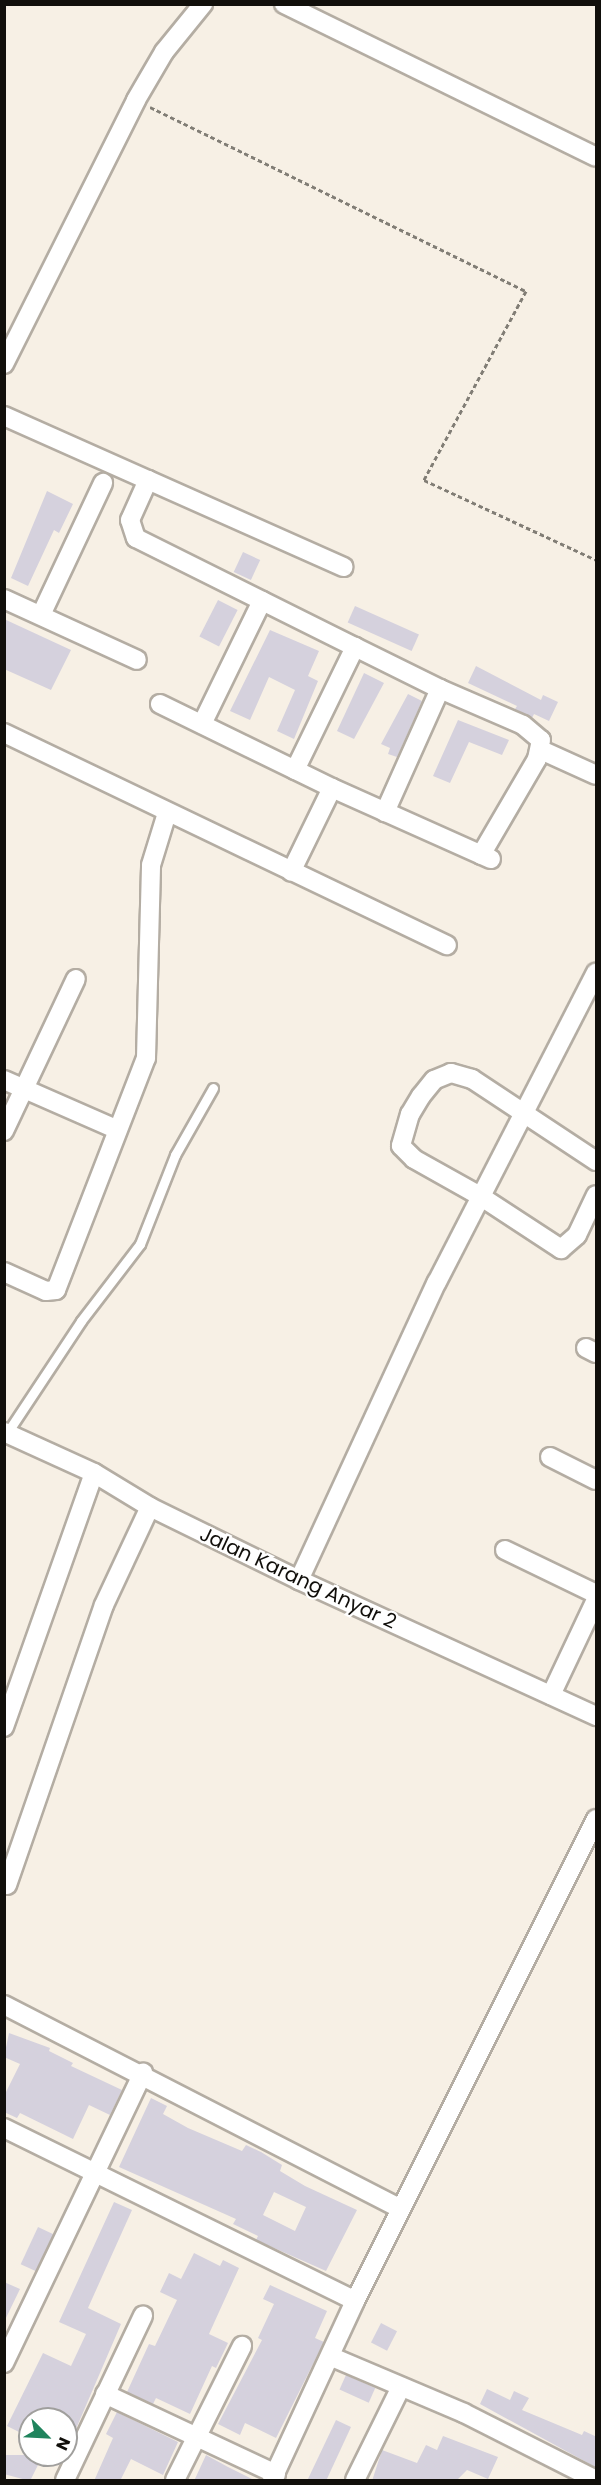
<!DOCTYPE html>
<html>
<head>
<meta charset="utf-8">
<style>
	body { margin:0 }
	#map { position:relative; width:601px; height:2485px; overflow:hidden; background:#f7f0e5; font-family:Poppins,sans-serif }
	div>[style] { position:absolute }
	.building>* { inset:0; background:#d5d1dd; transform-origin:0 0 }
	.path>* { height:3px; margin-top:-1.5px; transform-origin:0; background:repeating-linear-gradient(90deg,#817d75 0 4.5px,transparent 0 7.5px) }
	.roads { filter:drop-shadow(2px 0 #b4ada3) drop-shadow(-2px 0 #b4ada3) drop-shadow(0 2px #b4ada3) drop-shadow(0 -2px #b4ada3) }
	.service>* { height:9px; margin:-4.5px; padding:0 4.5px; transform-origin:4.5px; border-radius:4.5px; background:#fff }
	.minor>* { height:18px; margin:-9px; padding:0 9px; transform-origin:9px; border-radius:9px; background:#fff }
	span { translate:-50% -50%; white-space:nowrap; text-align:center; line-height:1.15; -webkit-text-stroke:4.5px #fff; paint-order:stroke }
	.street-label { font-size:20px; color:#110f0b }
	.frame { position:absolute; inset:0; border:6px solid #110f0b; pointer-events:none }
	.north { position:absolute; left:18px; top:2407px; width:60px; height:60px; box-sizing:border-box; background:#fff; border:2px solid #a09f9d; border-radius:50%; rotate:114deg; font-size:16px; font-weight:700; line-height:24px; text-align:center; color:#110f0b }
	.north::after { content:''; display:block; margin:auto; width:21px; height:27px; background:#20845d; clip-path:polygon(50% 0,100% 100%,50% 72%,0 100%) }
</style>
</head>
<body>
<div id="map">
	<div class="building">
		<i style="clip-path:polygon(47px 491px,73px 504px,59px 533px,54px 530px,28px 586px,11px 578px)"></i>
		<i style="left:243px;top:552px;width:19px;height:22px;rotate:25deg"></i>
		<i style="left:218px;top:600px;width:22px;height:41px;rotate:27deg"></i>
		<i style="left:355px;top:606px;width:70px;height:18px;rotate:24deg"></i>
		<i style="clip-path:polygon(4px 619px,71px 650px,51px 690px,4px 669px)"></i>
		<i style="clip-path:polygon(270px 630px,319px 651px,308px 676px,318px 681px,294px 739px,277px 731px,295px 690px,269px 677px,250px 720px,230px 711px)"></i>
		<i style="clip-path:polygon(476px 666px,541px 700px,543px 695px,558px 702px,549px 721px,534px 714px,532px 718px,515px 709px,517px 706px,468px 683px)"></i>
		<i style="clip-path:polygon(364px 673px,384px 683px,354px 739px,337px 731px)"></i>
		<i style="clip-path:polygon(408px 694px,422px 701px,397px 757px,388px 754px,390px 748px,381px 744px)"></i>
		<i style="clip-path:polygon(458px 720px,509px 740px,502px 755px,469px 742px,450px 783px,433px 776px)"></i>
		<i style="clip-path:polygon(9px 2033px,50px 2048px,49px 2051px,73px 2063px,71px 2066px,122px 2090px,110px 2115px,89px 2105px,73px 2139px,20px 2113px,17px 2118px,4px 2112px,4px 2096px,20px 2064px,4px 2057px)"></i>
		<i style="clip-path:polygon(evenodd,151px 2098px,167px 2106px,163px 2114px,188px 2128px,242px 2151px,246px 2145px,261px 2152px,282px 2165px,280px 2171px,305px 2186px,357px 2210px,326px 2271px,256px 2240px,258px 2236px,233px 2224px,236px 2219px,119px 2167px,151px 2098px,274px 2192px,306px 2207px,295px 2231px,263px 2215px,274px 2192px)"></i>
		<i style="clip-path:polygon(114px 2202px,132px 2210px,88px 2308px,121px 2324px,66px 2452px,66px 2419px,30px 2419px,27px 2436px,7px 2426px,43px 2353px,71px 2366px,86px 2334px,59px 2322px)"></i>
		<i style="left:38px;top:2227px;width:17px;height:41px;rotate:25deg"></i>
		<i style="clip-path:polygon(194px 2253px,220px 2266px,223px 2260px,239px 2268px,209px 2334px,228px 2343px,216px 2368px,212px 2366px,190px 2414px,156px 2398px,153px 2404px,127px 2392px,149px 2344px,155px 2346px,177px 2300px,160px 2292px,169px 2273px,181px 2279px)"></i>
		<i style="clip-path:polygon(4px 2282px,20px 2289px,4px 2322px)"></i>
		<i style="clip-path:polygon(270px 2285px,327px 2311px,315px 2338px,324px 2342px,276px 2438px,245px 2423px,240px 2435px,218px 2424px,262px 2340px,258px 2338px,274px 2304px,263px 2299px)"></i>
		<i style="left:381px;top:2323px;width:18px;height:22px;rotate:27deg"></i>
		<i style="left:346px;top:2375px;width:32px;height:16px;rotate:24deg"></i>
		<i style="clip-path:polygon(487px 2389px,510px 2400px,514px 2391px,529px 2398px,522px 2410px,582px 2435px,584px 2431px,597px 2437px,597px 2468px,480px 2404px)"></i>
		<i style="clip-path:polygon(117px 2412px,178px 2442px,163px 2475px,131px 2459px,120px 2481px,94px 2481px,113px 2438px,106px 2434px)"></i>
		<i style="clip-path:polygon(336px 2420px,351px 2427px,326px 2481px,307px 2481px)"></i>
		<i style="clip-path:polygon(443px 2436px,498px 2457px,488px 2479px,467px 2470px,456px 2481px,372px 2481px,382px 2450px,417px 2463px,426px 2445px,437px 2450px)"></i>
		<i style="clip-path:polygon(4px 2455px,43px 2455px,30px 2481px,4px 2474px)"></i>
		<i style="clip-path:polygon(206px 2455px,228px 2467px,256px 2481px,194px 2481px)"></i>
	</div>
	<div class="path">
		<i style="left:150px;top:107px;width:419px;rotate:26.1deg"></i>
		<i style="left:526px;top:291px;width:215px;rotate:118.4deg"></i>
		<i style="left:424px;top:480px;width:190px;rotate:24.9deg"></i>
	</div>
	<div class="roads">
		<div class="service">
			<i style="left:7px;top:1433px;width:134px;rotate:-56.5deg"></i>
			<i style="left:81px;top:1321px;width:97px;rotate:-52.5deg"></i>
			<i style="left:140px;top:1244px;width:96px;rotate:-68.5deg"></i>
			<i style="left:175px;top:1155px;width:77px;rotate:-60.4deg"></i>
		</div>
		<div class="minor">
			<i style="left:284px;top:4px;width:347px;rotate:26.1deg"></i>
			<i style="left:4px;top:364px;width:295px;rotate:-63.4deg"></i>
			<i style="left:136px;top:100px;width:56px;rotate:-59.7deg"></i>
			<i style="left:164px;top:52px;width:62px;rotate:-50.9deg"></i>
			<i style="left:4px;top:416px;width:158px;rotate:24deg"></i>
			<i style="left:148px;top:480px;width:44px;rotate:114.2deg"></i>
			<i style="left:130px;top:520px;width:19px;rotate:72deg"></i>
			<i style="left:136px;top:538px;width:245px;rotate:26.5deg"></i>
			<i style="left:148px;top:480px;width:214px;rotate:24deg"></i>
			<i style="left:4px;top:599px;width:146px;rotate:24.6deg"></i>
			<i style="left:41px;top:615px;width:146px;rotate:-64.8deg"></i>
			<i style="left:440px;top:689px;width:90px;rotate:23.4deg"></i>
			<i style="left:523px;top:725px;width:23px;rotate:40deg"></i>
			<i style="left:541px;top:740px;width:19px;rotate:102deg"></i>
			<i style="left:537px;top:759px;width:111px;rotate:120.3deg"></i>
			<i style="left:160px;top:704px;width:191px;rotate:26deg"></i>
			<i style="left:332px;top:788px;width:93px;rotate:116deg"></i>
			<i style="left:202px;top:724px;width:137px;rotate:-64deg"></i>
			<i style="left:4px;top:733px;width:491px;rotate:25.6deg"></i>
			<i style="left:541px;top:750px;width:60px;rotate:24.4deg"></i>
			<i style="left:295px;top:770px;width:137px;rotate:-64deg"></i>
			<i style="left:355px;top:647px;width:95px;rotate:26.3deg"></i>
			<i style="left:440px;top:689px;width:135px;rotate:114.1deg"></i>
			<i style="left:332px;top:788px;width:174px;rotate:24.1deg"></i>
			<i style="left:4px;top:1080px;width:124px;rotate:23.7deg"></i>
			<i style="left:4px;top:1131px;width:168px;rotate:-64.7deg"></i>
			<i style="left:596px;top:1161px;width:149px;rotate:-146.5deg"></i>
			<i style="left:472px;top:1079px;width:22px;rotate:-164deg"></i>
			<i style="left:451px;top:1073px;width:18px;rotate:158deg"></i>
			<i style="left:434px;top:1080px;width:21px;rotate:129deg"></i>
			<i style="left:421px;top:1096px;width:21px;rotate:121deg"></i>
			<i style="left:410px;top:1114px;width:33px;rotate:106deg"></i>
			<i style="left:401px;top:1146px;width:18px;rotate:45deg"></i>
			<i style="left:414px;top:1159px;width:76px;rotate:29.3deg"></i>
			<i style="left:480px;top:1196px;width:97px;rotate:33.2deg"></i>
			<i style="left:561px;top:1249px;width:21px;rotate:-41deg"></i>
			<i style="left:577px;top:1235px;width:44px;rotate:-64.6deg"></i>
			<i style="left:4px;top:1272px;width:46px;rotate:24.3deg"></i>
			<i style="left:46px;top:1291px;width:10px;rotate:-6deg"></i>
			<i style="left:56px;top:1290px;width:249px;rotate:-68.8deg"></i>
			<i style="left:146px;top:1058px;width:193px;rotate:-88.5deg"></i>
			<i style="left:151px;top:865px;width:54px;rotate:-72.9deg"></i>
			<i style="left:586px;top:1348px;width:11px;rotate:27deg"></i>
			<i style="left:4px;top:1432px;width:99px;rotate:24.5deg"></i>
			<i style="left:94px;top:1473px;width:66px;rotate:31.3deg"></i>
			<i style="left:150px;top:1507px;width:166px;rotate:26.1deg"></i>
			<i style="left:299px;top:1580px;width:327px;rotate:24.6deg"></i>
			<i style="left:550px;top:1457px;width:51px;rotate:26.6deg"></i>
			<i style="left:505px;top:1550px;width:101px;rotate:25.8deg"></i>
			<i style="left:299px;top:1580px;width:328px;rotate:-65.2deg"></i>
			<i style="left:437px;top:1282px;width:348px;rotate:-62.8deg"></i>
			<i style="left:551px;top:1695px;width:105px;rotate:-64.7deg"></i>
			<i style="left:4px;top:1727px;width:269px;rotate:-70.5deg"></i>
			<i style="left:7px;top:1885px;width:296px;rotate:-70.9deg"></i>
			<i style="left:104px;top:1605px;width:108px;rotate:-64.9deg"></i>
			<i style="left:4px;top:2005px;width:446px;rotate:27.2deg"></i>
			<i style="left:4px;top:2128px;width:391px;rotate:26.2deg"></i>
			<i style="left:332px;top:2357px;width:143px;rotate:23deg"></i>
			<i style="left:464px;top:2413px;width:148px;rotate:26.9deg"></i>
			<i style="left:4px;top:2363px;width:322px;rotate:-64.4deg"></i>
			<i style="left:105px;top:2394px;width:189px;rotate:25.1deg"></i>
			<i style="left:65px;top:2480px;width:182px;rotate:-64.6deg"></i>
			<i style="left:175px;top:2480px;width:150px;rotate:-63.4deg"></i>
			<i style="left:272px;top:2480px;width:197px;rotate:-65.1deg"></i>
			<i style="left:355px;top:2301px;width:539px;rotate:-63.43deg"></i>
			<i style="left:355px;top:2480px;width:104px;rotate:-63.7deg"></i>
		</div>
	</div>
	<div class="street-label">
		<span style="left:298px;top:1578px;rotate:25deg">Jalan Karang Anyar 2</span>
	</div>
	<div class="frame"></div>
	<div class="north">N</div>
</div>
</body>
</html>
